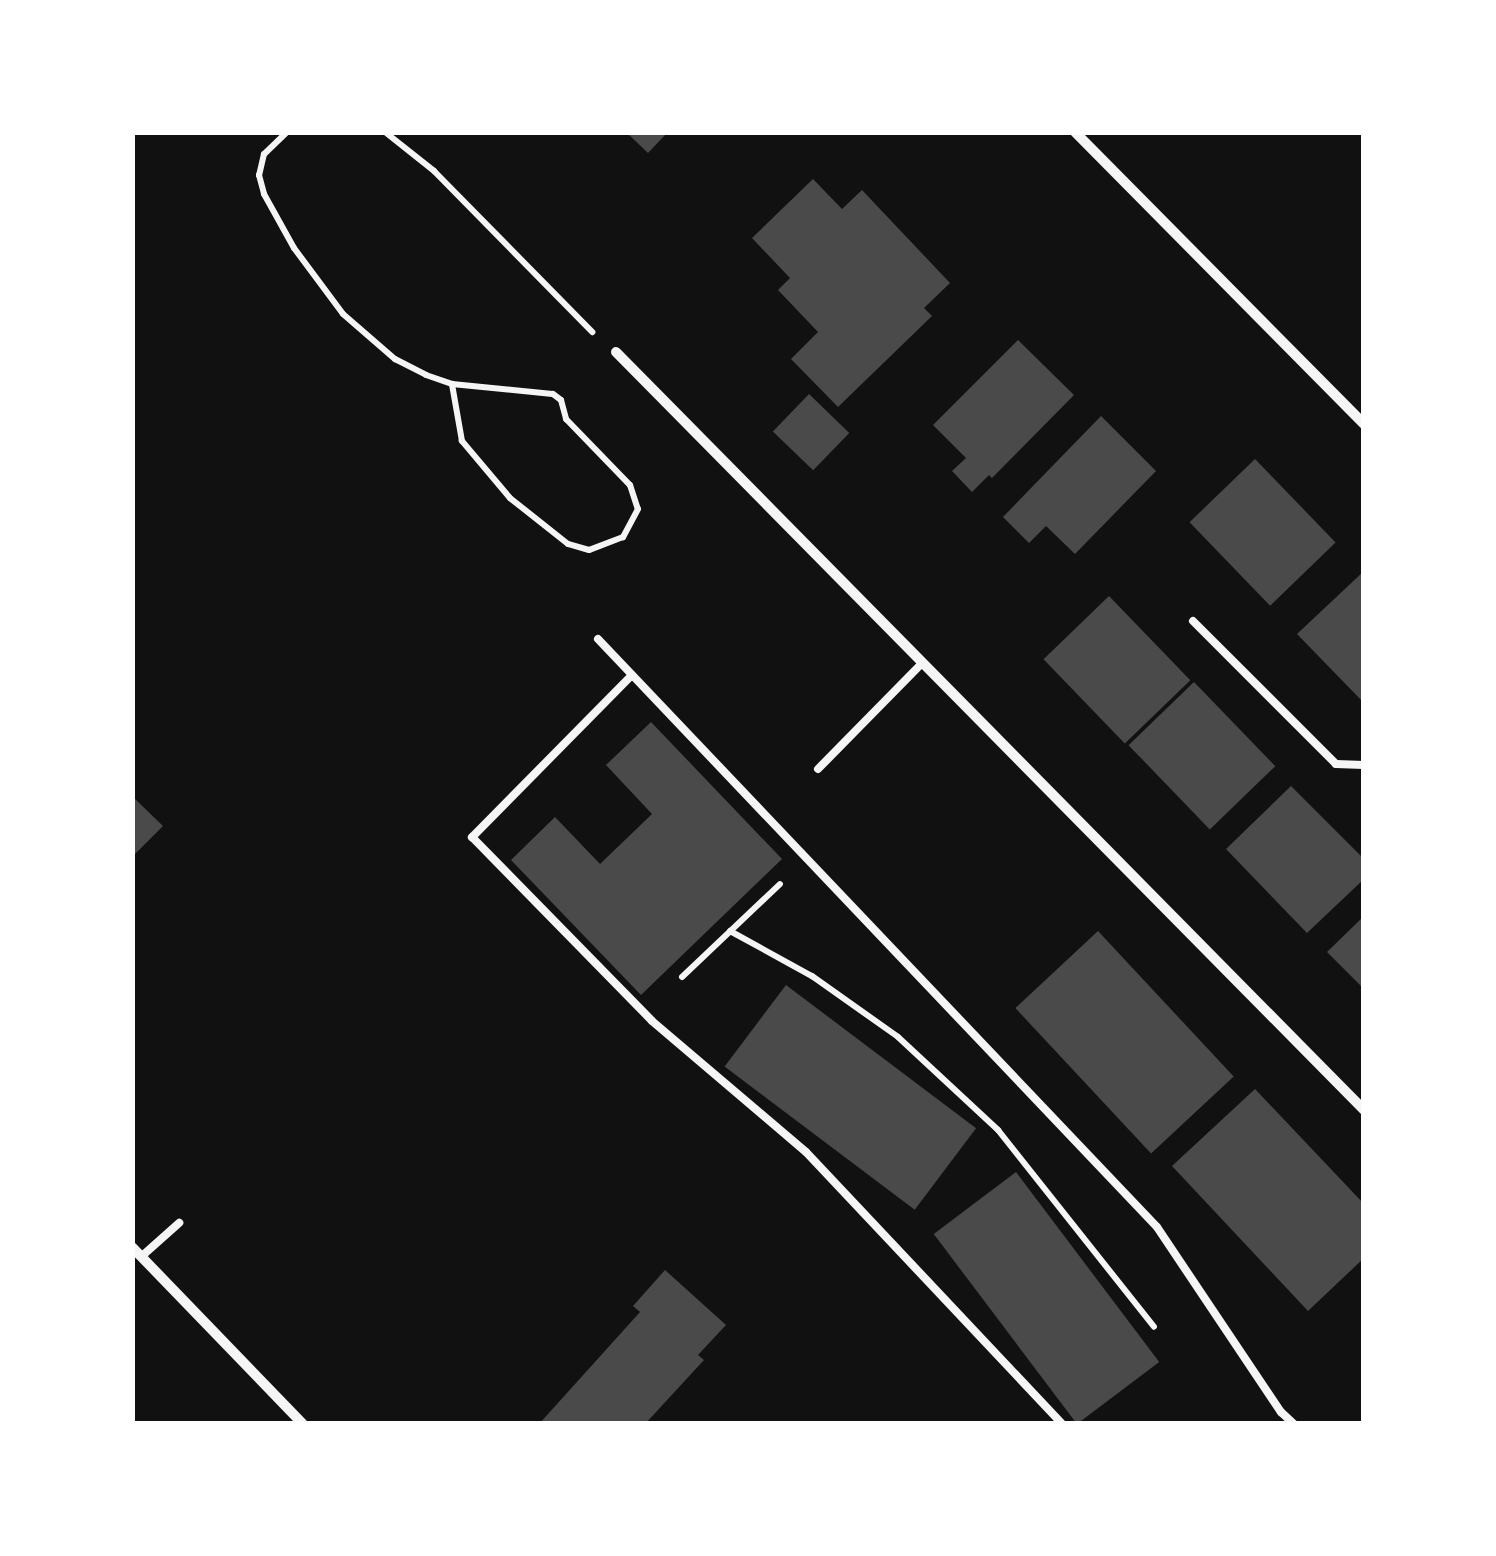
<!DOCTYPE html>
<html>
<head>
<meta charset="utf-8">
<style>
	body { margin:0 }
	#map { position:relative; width:1496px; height:1556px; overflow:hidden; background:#111; font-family:Rubik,sans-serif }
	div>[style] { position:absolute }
	.building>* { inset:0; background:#4a4a4a; transform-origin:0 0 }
	.path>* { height:6px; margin:-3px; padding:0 3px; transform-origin:3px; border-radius:3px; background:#f5f5f5 }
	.service>* { height:8px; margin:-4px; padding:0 4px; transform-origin:4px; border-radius:4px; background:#f5f5f5 }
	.minor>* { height:10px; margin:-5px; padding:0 5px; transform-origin:5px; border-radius:5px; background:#f5f5f5 }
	span { translate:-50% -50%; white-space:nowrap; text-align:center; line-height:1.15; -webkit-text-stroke:8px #fff; paint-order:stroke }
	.frame { position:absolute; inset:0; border:135px solid #fff; pointer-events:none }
</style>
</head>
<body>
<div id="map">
	<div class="building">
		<i style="clip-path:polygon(626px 132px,668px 132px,648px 153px)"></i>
		<i style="clip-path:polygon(813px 179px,842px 209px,862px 190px,950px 283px,924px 308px,932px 316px,838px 407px,791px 359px,818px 332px,778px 290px,790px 278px,752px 238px)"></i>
		<i style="clip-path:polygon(1018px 340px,1074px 395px,992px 478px,989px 475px,972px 492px,952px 471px,966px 458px,933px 425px)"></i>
		<i style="left:809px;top:394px;width:56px;height:52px;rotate:44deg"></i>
		<i style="clip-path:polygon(1101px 416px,1156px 471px,1075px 554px,1046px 526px,1029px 543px,1003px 517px)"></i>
		<i style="left:1255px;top:459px;width:116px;height:91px;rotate:46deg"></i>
		<i style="clip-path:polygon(1364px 571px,1364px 703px,1297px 634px)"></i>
		<i style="left:1109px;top:596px;width:117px;height:91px;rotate:46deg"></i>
		<i style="left:1194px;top:682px;width:117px;height:91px;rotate:46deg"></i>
		<i style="clip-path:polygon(651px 722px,782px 859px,641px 995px,511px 860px,555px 817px,600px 864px,652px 814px,606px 765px)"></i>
		<i style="clip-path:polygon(1291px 786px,1364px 859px,1364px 879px,1307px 933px,1226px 849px)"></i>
		<i style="clip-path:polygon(132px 796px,163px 826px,132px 857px)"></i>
		<i style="clip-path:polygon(1364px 916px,1364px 989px,1327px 952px)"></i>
		<i style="left:1098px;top:931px;width:199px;height:113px;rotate:47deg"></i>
		<i style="left:786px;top:985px;width:238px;height:102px;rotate:37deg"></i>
		<i style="clip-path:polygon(1255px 1089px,1364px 1204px,1364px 1258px,1308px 1311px,1172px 1166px)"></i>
		<i style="left:1016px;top:1172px;width:238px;height:103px;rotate:53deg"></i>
		<i style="clip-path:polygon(665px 1270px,726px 1325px,698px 1355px,704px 1360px,645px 1424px,539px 1424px,640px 1312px,633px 1306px)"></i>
	</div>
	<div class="path">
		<i style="left:287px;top:132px;width:32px;rotate:136deg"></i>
		<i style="left:264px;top:154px;width:22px;rotate:103deg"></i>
		<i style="left:259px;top:175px;width:20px;rotate:75deg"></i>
		<i style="left:264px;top:194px;width:62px;rotate:60.9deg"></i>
		<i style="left:294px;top:248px;width:82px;rotate:53.4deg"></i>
		<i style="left:343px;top:314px;width:69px;rotate:40.9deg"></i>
		<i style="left:395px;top:359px;width:35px;rotate:27deg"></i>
		<i style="left:426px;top:375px;width:28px;rotate:19deg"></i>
		<i style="left:452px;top:384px;width:101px;rotate:5.7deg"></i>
		<i style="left:553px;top:394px;width:10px;rotate:37deg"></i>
		<i style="left:561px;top:400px;width:20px;rotate:75deg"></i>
		<i style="left:566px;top:419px;width:92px;rotate:45.9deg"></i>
		<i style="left:630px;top:485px;width:25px;rotate:72deg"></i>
		<i style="left:638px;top:509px;width:32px;rotate:118deg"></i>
		<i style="left:623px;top:537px;width:36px;rotate:159deg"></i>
		<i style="left:589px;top:550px;width:22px;rotate:-164deg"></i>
		<i style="left:568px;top:544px;width:74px;rotate:-141.6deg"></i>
		<i style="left:510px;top:498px;width:75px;rotate:-130.1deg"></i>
		<i style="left:462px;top:441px;width:58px;rotate:-100deg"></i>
		<i style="left:385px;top:132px;width:63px;rotate:38.5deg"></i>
		<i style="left:434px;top:171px;width:226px;rotate:45.5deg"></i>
		<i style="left:730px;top:931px;width:94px;rotate:28.8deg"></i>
		<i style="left:812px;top:976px;width:105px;rotate:35.3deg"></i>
		<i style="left:898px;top:1037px;width:137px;rotate:42.9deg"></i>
		<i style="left:998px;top:1130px;width:251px;rotate:51.6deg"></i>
		<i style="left:682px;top:977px;width:135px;rotate:-43.5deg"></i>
	</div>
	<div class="service">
		<i style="left:1193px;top:621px;width:202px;rotate:45deg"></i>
		<i style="left:1336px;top:764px;width:28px;rotate:2deg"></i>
		<i style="left:598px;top:639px;width:811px;rotate:46.45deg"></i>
		<i style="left:1157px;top:1227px;width:223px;rotate:56.2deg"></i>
		<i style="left:1281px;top:1412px;width:18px;rotate:43deg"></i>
		<i style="left:632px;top:675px;width:228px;rotate:134.6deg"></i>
		<i style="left:472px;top:837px;width:257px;rotate:45.6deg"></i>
		<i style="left:652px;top:1021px;width:202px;rotate:40.4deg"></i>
		<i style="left:806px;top:1152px;width:374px;rotate:46.7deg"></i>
		<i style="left:818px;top:769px;width:148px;rotate:-45.5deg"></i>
		<i style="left:142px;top:1256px;width:50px;rotate:-41.7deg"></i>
	</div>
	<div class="minor">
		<i style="left:1075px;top:132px;width:411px;rotate:45.3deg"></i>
		<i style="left:616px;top:352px;width:1065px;rotate:45.38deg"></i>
		<i style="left:132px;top:1247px;width:246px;rotate:46deg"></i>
	</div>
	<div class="frame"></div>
</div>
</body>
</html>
